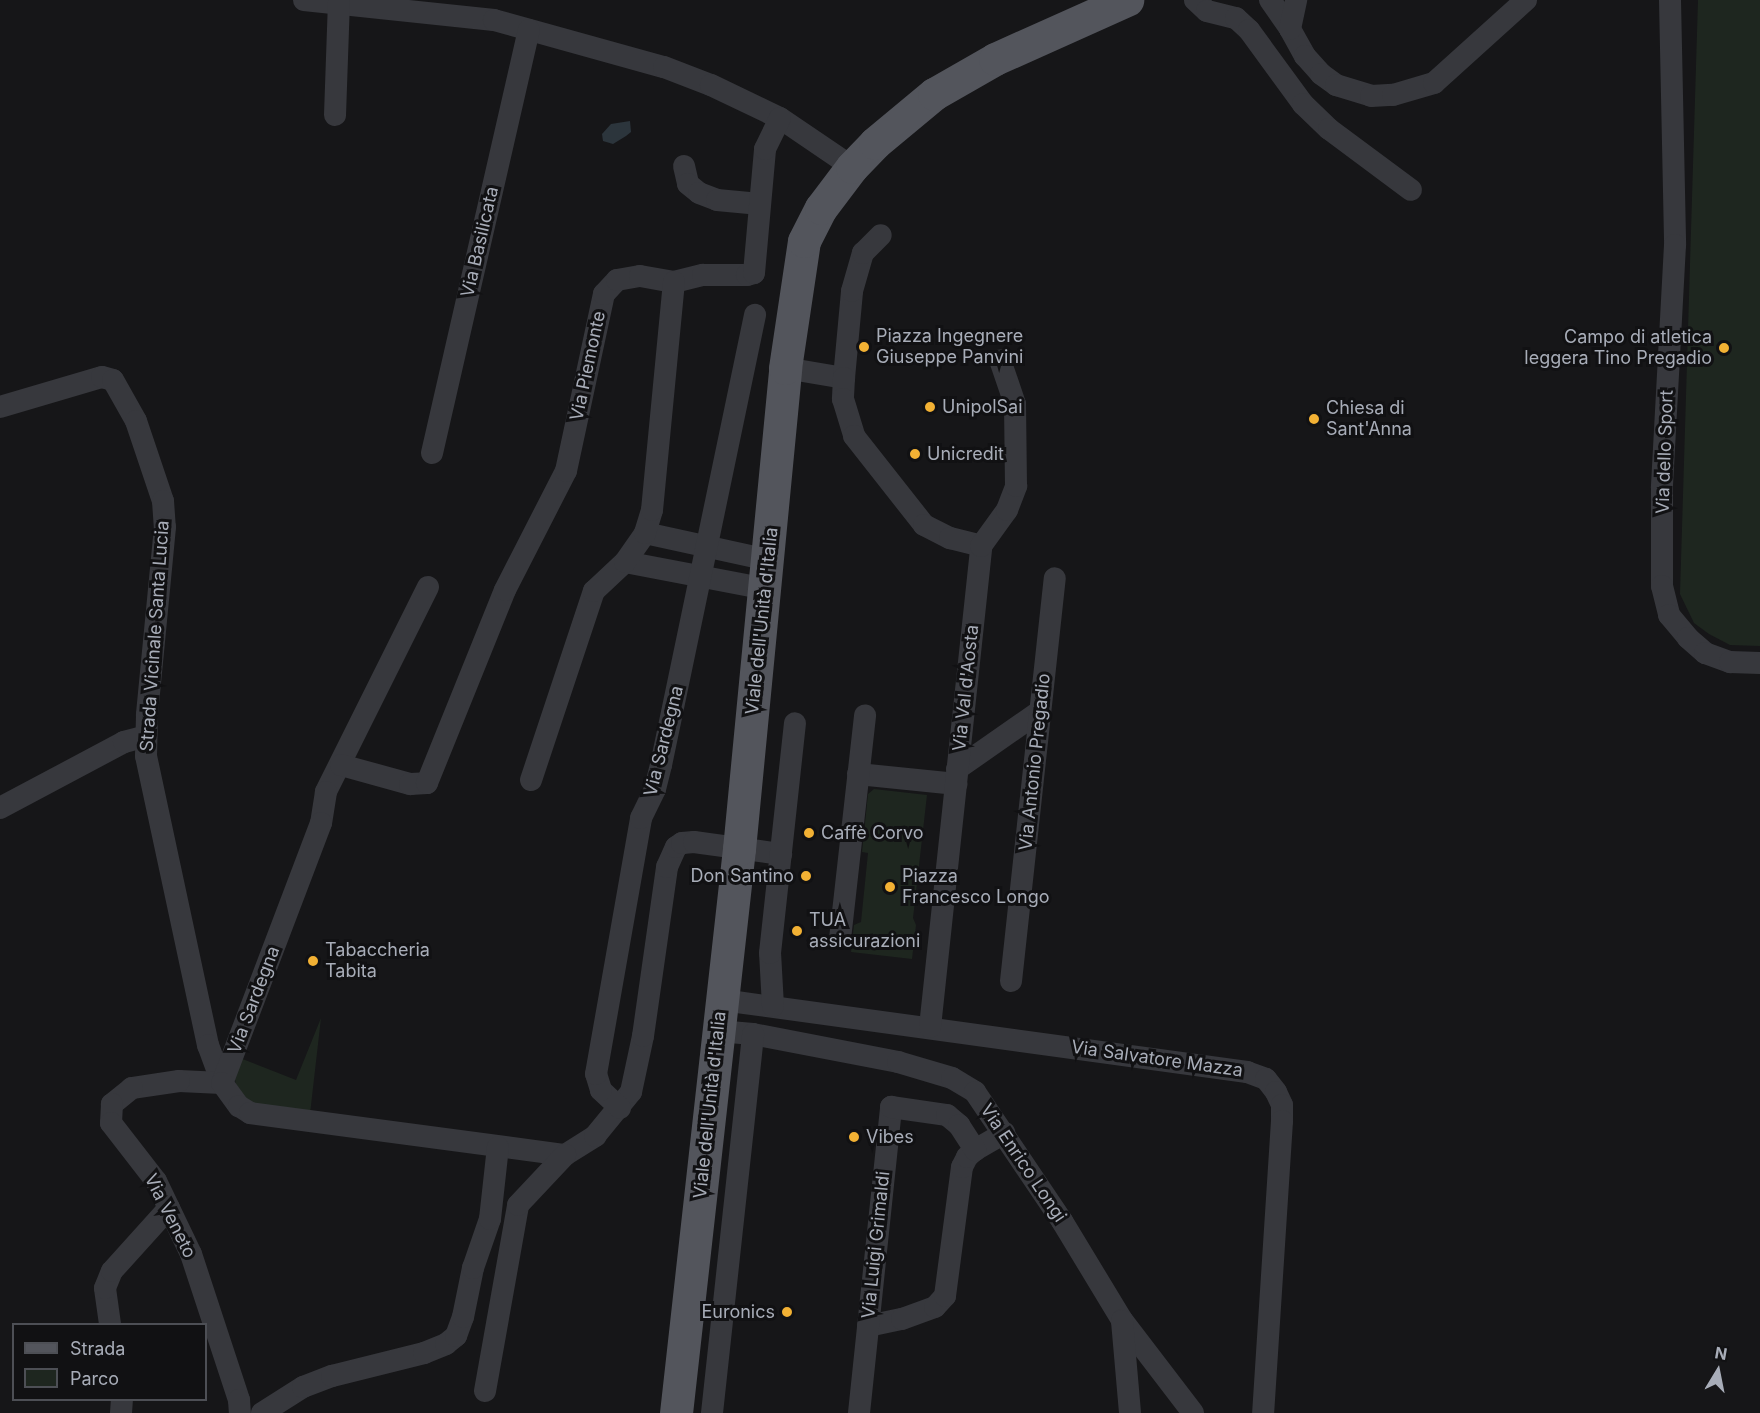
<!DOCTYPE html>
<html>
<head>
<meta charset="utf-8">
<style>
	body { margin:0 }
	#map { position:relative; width:1760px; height:1413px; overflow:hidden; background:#161618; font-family:Inter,sans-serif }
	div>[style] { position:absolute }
	.green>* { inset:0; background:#1e261f }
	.water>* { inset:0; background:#2c353c }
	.street>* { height:22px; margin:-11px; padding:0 11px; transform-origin:11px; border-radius:11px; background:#37383d }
	.primary>* { height:33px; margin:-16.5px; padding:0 16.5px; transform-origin:16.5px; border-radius:16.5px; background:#53555c }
	.dots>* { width:16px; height:16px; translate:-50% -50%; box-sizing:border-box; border:3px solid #111113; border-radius:50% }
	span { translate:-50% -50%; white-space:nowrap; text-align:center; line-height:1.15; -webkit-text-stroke:6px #111113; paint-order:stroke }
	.street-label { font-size:18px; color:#a8adb8 }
	.poi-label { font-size:18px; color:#a8adb8 }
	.left { translate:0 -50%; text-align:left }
	.right { translate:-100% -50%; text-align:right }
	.legend { position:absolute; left:12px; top:1323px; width:195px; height:78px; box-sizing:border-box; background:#111113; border:2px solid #4d4f55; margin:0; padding:8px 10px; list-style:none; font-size:18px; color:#a8adb8 }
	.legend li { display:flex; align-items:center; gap:12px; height:30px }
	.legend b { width:30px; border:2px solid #4d4f55 }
	.north { position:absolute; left:1688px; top:1341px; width:60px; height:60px; -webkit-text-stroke:4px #111113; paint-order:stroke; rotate:10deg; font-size:16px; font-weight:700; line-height:24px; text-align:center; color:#a8adb8 }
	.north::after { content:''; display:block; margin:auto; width:21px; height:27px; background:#a8adb8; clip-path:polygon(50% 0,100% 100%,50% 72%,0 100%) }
</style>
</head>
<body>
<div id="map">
	<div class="green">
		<i style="clip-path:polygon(1698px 0,1760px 0,1760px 646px,1730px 645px,1709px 634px,1694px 623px,1680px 594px)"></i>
		<i style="clip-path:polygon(874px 789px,927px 795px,913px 918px,916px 925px,912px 959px,851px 952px,854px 925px,861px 922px,868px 853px,862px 852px,868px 794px)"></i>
		<i style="clip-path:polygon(321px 1018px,310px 1114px,277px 1111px,247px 1101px,236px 1084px,234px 1076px,240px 1058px,296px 1080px)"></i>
	</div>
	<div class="water">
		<i style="clip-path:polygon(630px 121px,631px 132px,626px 136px,613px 144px,603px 141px,602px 134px,611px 124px)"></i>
	</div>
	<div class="street">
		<i style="left:304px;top:0;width:191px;rotate:6deg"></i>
		<i style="left:494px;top:20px;width:176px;rotate:15.5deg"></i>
		<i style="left:664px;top:67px;width:50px;rotate:21deg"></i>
		<i style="left:711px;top:85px;width:76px;rotate:25.6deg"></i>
		<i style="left:780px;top:118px;width:87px;rotate:34.2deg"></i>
		<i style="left:1195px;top:0;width:16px;rotate:43deg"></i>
		<i style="left:1207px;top:11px;width:30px;rotate:14deg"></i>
		<i style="left:1236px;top:18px;width:18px;rotate:43deg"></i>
		<i style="left:1249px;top:30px;width:92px;rotate:53.9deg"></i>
		<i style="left:1303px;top:104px;width:36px;rotate:44deg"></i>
		<i style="left:1329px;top:129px;width:102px;rotate:36.6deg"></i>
		<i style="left:1270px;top:0;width:35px;rotate:55deg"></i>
		<i style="left:1290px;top:29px;width:31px;rotate:61deg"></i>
		<i style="left:1305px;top:56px;width:24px;rotate:48deg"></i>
		<i style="left:1321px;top:74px;width:19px;rotate:36deg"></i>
		<i style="left:1336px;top:85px;width:37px;rotate:17deg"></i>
		<i style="left:1371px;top:96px;width:22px;rotate:-3deg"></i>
		<i style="left:1393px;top:95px;width:43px;rotate:-16.3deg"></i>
		<i style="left:1434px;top:83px;width:124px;rotate:-42.1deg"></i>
		<i style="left:1670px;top:0;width:245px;rotate:88.8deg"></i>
		<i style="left:1675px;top:245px;width:243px;rotate:93.1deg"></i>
		<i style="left:1662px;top:488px;width:98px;rotate:90deg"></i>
		<i style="left:1662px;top:586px;width:30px;rotate:76deg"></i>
		<i style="left:1669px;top:615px;width:30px;rotate:50deg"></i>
		<i style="left:1688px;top:638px;width:23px;rotate:41deg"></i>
		<i style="left:1705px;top:653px;width:27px;rotate:20deg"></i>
		<i style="left:1730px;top:662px;width:30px;rotate:2deg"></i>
		<i style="left:1290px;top:29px;width:30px;rotate:-78deg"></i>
		<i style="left:335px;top:115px;width:112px;rotate:-88deg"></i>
		<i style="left:684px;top:166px;width:18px;rotate:77deg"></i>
		<i style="left:688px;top:184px;width:14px;rotate:39deg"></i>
		<i style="left:699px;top:193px;width:19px;rotate:21deg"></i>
		<i style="left:717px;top:200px;width:43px;rotate:5.3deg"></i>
		<i style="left:785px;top:368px;width:60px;rotate:9.6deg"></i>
		<i style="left:844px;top:378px;width:87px;rotate:-84.7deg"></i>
		<i style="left:852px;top:291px;width:40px;rotate:-74deg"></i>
		<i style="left:863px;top:253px;width:25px;rotate:-45deg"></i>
		<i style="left:844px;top:378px;width:21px;rotate:93deg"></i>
		<i style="left:843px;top:399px;width:39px;rotate:73deg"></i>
		<i style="left:854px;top:436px;width:113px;rotate:51.8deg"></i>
		<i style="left:924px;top:525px;width:29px;rotate:27deg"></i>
		<i style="left:950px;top:538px;width:32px;rotate:14deg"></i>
		<i style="left:0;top:407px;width:106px;rotate:-16.4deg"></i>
		<i style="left:102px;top:377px;width:11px;rotate:15deg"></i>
		<i style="left:113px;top:380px;width:47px;rotate:60.7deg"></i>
		<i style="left:136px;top:421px;width:84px;rotate:71.4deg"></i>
		<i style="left:163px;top:501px;width:26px;rotate:86deg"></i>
		<i style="left:165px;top:527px;width:189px;rotate:95.5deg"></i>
		<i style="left:147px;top:715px;width:41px;rotate:91.4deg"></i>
		<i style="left:146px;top:756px;width:296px;rotate:77.9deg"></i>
		<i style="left:208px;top:1045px;width:40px;rotate:69.8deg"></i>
		<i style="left:222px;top:1083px;width:43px;rotate:-177.3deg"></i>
		<i style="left:179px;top:1081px;width:48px;rotate:171.5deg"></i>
		<i style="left:132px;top:1088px;width:26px;rotate:141deg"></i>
		<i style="left:112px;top:1104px;width:19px;rotate:93deg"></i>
		<i style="left:111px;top:1123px;width:73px;rotate:52.2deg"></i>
		<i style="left:156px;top:1181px;width:81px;rotate:64.4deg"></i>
		<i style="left:191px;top:1254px;width:154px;rotate:71.8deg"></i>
		<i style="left:239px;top:1400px;width:13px;rotate:86deg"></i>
		<i style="left:432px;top:453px;width:434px;rotate:-77.1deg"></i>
		<i style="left:645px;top:533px;width:127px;rotate:12.3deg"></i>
		<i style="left:625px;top:562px;width:144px;rotate:10.8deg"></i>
		<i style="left:428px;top:587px;width:229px;rotate:116.5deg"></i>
		<i style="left:326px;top:792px;width:31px;rotate:99deg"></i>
		<i style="left:321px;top:823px;width:278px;rotate:110.8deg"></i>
		<i style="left:222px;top:1083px;width:29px;rotate:54deg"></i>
		<i style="left:239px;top:1106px;width:13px;rotate:32deg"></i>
		<i style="left:250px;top:1113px;width:318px;rotate:7.6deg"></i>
		<i style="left:565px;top:1155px;width:36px;rotate:-32deg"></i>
		<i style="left:595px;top:1136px;width:57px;rotate:-50.7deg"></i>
		<i style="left:631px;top:1092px;width:57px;rotate:-77.9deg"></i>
		<i style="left:643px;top:1036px;width:171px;rotate:-81.9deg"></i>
		<i style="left:667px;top:867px;width:22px;rotate:-66deg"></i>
		<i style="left:676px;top:847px;width:7px;rotate:-34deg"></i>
		<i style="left:682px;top:843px;width:12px;rotate:-5deg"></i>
		<i style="left:694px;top:842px;width:88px;rotate:7.9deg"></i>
		<i style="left:341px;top:765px;width:72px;rotate:15.4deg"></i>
		<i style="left:410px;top:784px;width:17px;rotate:-3deg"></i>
		<i style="left:427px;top:783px;width:208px;rotate:-68deg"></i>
		<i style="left:505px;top:590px;width:134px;rotate:-62.9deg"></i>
		<i style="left:566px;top:471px;width:181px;rotate:-77.9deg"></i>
		<i style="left:604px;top:294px;width:19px;rotate:-47deg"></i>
		<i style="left:617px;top:280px;width:23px;rotate:-10deg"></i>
		<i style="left:640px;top:276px;width:35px;rotate:10deg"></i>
		<i style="left:674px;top:282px;width:30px;rotate:-14deg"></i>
		<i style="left:703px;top:275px;width:44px"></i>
		<i style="left:747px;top:275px;width:7px;rotate:-16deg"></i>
		<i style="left:754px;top:273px;width:124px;rotate:-84.9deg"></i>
		<i style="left:765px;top:149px;width:34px;rotate:-64deg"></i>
		<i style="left:957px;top:769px;width:101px;rotate:-34.9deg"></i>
		<i style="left:858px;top:774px;width:99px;rotate:5.8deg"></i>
		<i style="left:531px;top:780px;width:199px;rotate:-71.6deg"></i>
		<i style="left:594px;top:591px;width:42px;rotate:-43.1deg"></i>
		<i style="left:625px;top:562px;width:35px;rotate:-55deg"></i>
		<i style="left:645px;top:533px;width:24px;rotate:-73deg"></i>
		<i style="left:652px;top:510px;width:229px;rotate:-84.5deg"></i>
		<i style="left:0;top:808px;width:140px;rotate:-28deg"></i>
		<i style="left:124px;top:742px;width:23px;rotate:-15deg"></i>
		<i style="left:840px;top:939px;width:225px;rotate:-83.6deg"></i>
		<i style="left:1011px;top:981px;width:405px;rotate:-83.8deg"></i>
		<i style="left:722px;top:1000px;width:530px;rotate:7.81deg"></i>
		<i style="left:1247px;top:1072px;width:20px;rotate:20deg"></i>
		<i style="left:1266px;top:1079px;width:16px;rotate:52deg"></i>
		<i style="left:1276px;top:1092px;width:14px;rotate:65deg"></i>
		<i style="left:1282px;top:1105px;width:16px;rotate:90deg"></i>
		<i style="left:1282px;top:1121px;width:293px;rotate:93.7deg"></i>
		<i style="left:773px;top:1006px;width:53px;rotate:-93.2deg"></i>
		<i style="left:770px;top:953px;width:231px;rotate:-83.8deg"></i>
		<i style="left:930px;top:1027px;width:484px;rotate:-83.9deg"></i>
		<i style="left:981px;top:546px;width:44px;rotate:-54.2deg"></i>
		<i style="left:1007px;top:510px;width:26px;rotate:-69deg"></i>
		<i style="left:1016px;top:486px;width:82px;rotate:-90.7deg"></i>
		<i style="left:1015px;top:404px;width:46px;rotate:-108.8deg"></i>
		<i style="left:718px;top:1031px;width:35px;rotate:5deg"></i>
		<i style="left:753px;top:1034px;width:148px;rotate:10.9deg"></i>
		<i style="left:898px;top:1062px;width:56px;rotate:16.5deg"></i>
		<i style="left:952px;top:1078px;width:27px;rotate:31deg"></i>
		<i style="left:975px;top:1092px;width:156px;rotate:56deg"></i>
		<i style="left:1062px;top:1221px;width:116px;rotate:58.8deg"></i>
		<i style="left:1122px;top:1320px;width:117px;rotate:52.6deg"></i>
		<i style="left:620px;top:1108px;width:26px;rotate:-137deg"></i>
		<i style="left:601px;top:1090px;width:17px;rotate:-107deg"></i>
		<i style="left:596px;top:1074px;width:260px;rotate:-80deg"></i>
		<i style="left:641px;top:818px;width:32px;rotate:-64deg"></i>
		<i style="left:655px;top:789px;width:25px;rotate:-76deg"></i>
		<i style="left:661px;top:765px;width:460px;rotate:-78.2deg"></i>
		<i style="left:1122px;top:1321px;width:92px;rotate:85deg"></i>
		<i style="left:110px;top:1324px;width:36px;rotate:-98deg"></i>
		<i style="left:105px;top:1288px;width:18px;rotate:-68deg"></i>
		<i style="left:112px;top:1271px;width:85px;rotate:-47.9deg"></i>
		<i style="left:868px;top:1326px;width:35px;rotate:-12deg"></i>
		<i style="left:902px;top:1319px;width:35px;rotate:-20deg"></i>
		<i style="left:935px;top:1307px;width:15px;rotate:-48deg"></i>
		<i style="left:945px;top:1296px;width:130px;rotate:-82.5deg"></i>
		<i style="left:962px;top:1167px;width:11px;rotate:-63deg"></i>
		<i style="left:967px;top:1157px;width:11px;rotate:-41deg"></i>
		<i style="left:975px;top:1150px;width:34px;rotate:-30deg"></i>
		<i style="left:485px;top:1391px;width:189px;rotate:-79.9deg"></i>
		<i style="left:518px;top:1205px;width:69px;rotate:-46.8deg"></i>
		<i style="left:121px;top:1413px;width:13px;rotate:-86deg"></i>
		<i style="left:262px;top:1413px;width:49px;rotate:-32.4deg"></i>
		<i style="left:303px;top:1387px;width:31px;rotate:-21deg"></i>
		<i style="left:332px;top:1376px;width:95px;rotate:-14deg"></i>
		<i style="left:424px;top:1353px;width:24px;rotate:-22deg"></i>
		<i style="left:446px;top:1344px;width:13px;rotate:-39deg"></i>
		<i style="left:456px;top:1336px;width:20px;rotate:-70deg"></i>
		<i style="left:463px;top:1317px;width:50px;rotate:-78.5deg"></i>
		<i style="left:473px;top:1268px;width:52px;rotate:-70.9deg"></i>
		<i style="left:490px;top:1219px;width:72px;rotate:-83.7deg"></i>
		<i style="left:712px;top:1413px;width:381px;rotate:-83.8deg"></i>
		<i style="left:859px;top:1413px;width:308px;rotate:-84deg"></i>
		<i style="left:891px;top:1107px;width:57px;rotate:8.1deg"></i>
		<i style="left:947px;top:1115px;width:16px;rotate:40deg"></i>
		<i style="left:959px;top:1125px;width:30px;rotate:57deg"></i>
	</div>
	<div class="primary">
		<i style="left:676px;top:1413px;width:568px;rotate:-83.63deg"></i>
		<i style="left:739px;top:849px;width:483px;rotate:-84.5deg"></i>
		<i style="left:785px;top:368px;width:128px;rotate:-81.5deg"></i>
		<i style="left:804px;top:241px;width:37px;rotate:-63deg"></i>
		<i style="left:821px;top:208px;width:51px;rotate:-52.9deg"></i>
		<i style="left:852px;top:167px;width:33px;rotate:-46deg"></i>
		<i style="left:875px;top:143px;width:77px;rotate:-39.7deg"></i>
		<i style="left:934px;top:94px;width:70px;rotate:-29.8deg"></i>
		<i style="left:995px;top:59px;width:145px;rotate:-24.1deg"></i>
	</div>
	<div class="dots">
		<i style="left:864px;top:347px;background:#f2b134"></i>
		<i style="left:1724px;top:348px;background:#f2b134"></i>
		<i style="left:930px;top:407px;background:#f2b134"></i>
		<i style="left:1314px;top:419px;background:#f2b134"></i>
		<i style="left:915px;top:454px;background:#f2b134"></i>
		<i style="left:809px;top:833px;background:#f2b134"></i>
		<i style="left:806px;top:876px;background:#f2b134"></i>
		<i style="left:890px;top:887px;background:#f2b134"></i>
		<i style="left:797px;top:931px;background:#f2b134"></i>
		<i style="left:313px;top:961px;background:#f2b134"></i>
		<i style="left:854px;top:1137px;background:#f2b134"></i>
		<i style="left:787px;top:1312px;background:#f2b134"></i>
	</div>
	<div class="street-label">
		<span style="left:480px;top:242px;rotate:-77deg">Via Basilicata</span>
		<span style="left:588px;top:366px;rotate:-78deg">Via Piemonte</span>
		<span style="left:1665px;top:452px;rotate:-88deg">Via dello Sport</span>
		<span style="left:762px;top:621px;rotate:-84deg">Viale dell'Unità d'Italia</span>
		<span style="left:155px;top:636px;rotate:-86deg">Strada Vicinale Santa Lucia</span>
		<span style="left:966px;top:688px;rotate:-84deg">Via Val d'Aosta</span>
		<span style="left:664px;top:741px;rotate:-76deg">Via Sardegna</span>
		<span style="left:1035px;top:762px;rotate:-84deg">Via Antonio Pregadio</span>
		<span style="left:254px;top:1000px;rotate:-69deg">Via Sardegna</span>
		<span style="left:1157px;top:1059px;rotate:8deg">Via Salvatore Mazza</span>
		<span style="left:710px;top:1105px;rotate:-84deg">Viale dell'Unità d'Italia</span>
		<span style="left:1023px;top:1163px;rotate:56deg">Via Enrico Longi</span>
		<span style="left:170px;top:1216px;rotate:63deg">Via Veneto</span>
		<span style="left:876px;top:1245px;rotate:-84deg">Via Luigi Grimaldi</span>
	</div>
	<div class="poi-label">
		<span class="left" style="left:876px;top:347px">Piazza Ingegnere<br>Giuseppe Panvini</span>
		<span class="right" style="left:1712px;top:348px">Campo di atletica<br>leggera Tino Pregadio</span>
		<span class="left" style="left:942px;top:407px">UnipolSai</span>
		<span class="left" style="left:1326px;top:419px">Chiesa di<br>Sant'Anna</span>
		<span class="left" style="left:927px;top:454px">Unicredit</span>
		<span class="left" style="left:821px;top:833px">Caffè Corvo</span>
		<span class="right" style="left:794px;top:876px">Don Santino</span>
		<span class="left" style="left:902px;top:887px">Piazza<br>Francesco Longo</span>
		<span class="left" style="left:809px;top:931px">TUA<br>assicurazioni</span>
		<span class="left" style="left:325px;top:961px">Tabaccheria<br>Tabita</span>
		<span class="left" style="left:866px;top:1137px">Vibes</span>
		<span class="right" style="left:775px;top:1312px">Euronics</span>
	</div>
	<ul class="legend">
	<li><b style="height:8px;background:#53555c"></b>Strada</li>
	<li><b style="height:16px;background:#1e261f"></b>Parco</li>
	</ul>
	<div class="north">N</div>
</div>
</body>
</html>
